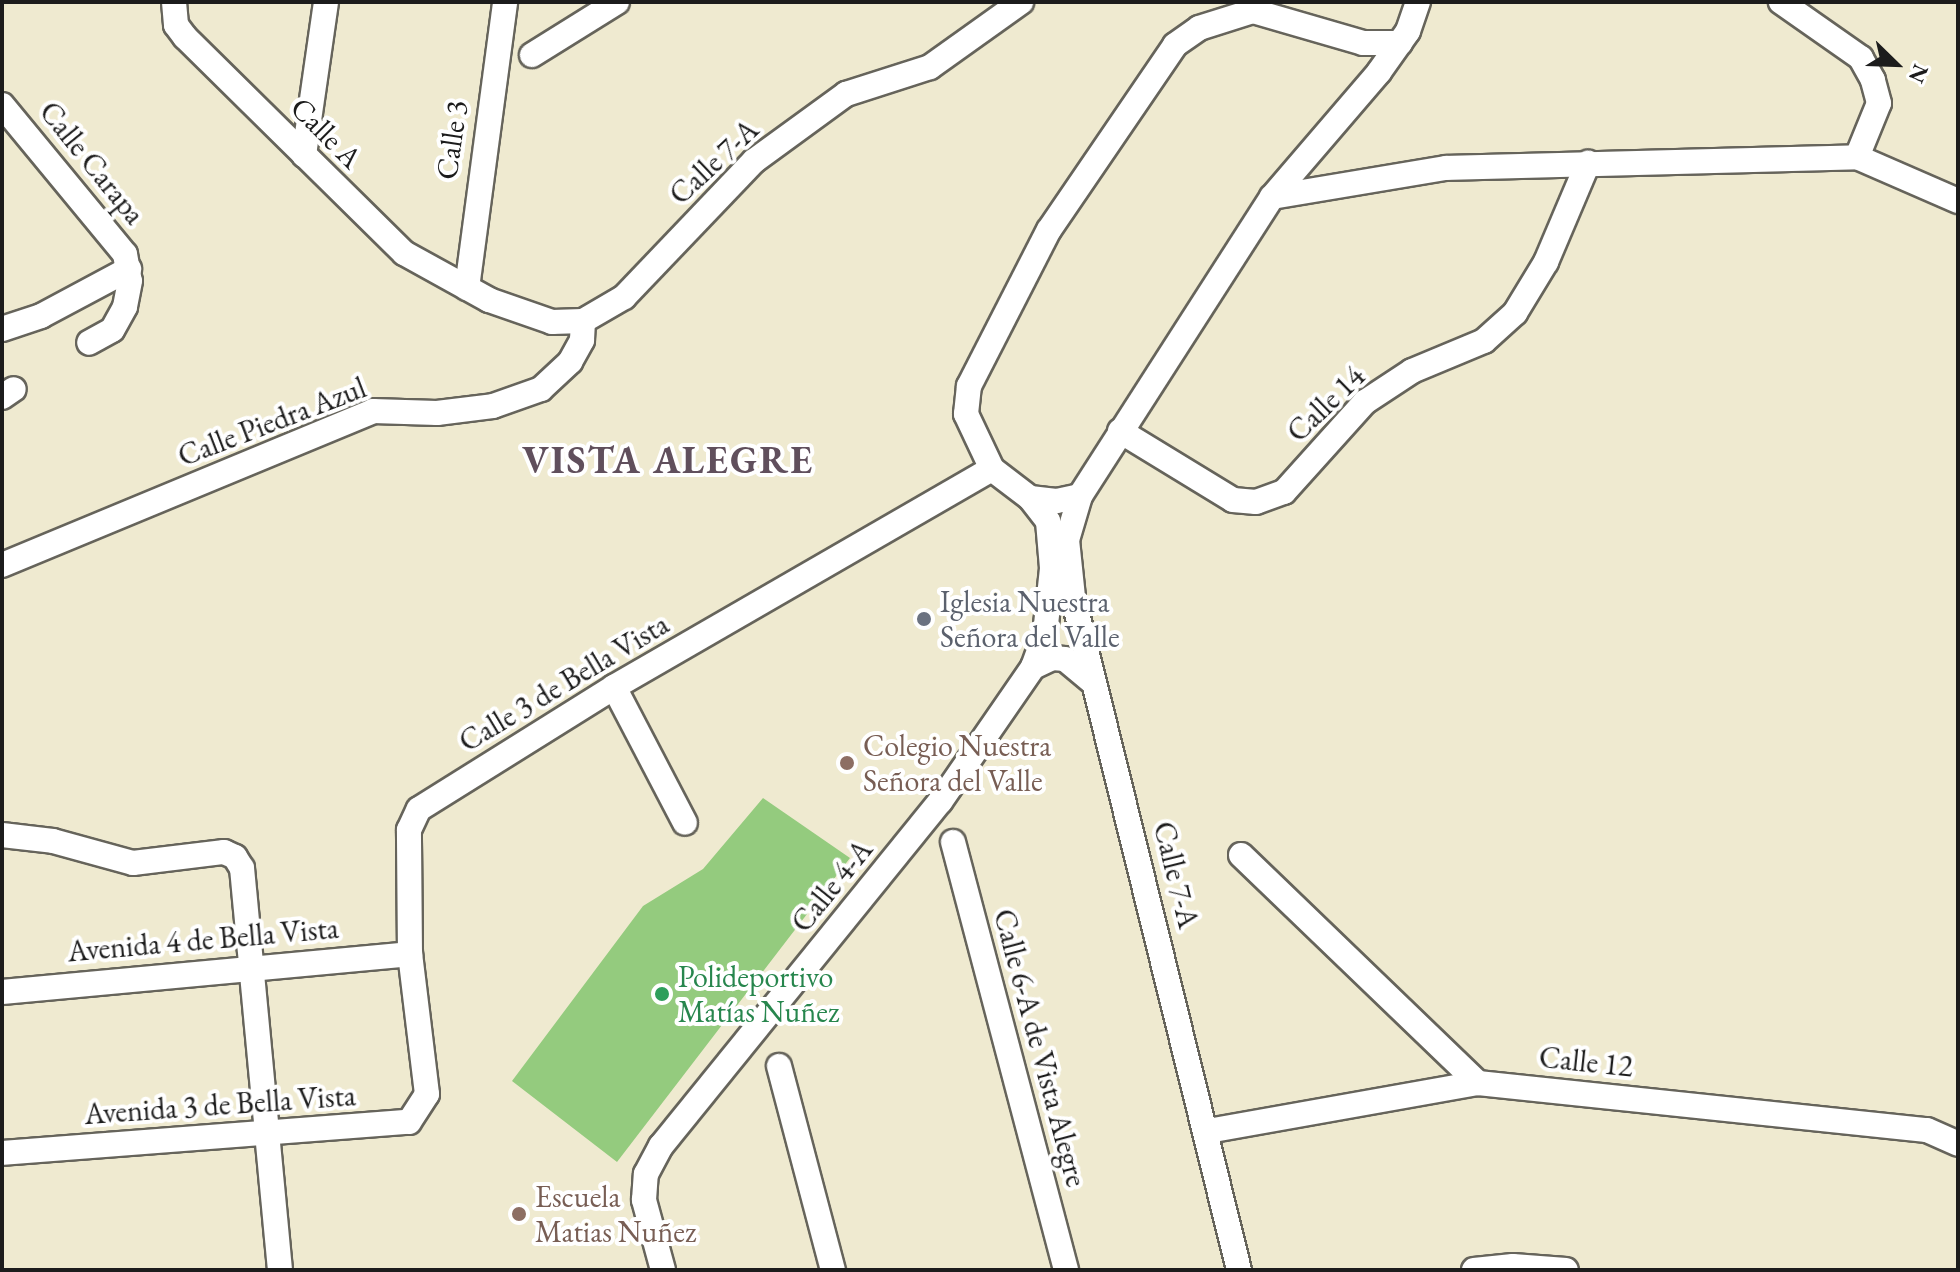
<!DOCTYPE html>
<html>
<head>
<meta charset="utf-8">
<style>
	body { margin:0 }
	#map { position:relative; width:1960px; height:1272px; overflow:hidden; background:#efead0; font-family:"EB Garamond",serif }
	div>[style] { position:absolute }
	.green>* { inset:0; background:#94cb7e }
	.roads { filter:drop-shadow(2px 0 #66645b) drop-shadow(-2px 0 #66645b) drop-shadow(0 2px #66645b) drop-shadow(0 -2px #66645b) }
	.minor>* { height:24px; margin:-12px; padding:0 12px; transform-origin:12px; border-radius:12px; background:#fff }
	.dots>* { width:22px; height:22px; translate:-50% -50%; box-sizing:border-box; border:4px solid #fff; border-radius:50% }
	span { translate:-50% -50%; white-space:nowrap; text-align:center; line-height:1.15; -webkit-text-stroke:8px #fff; paint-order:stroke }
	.street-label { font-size:30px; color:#1c1c1c }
	.worship-label { font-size:30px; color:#5b616d }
	.left { translate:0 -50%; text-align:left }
	.education-label { font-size:30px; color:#785e54 }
	.leisure-label { font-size:30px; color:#27864d }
	.district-label { font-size:38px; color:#604f5c; font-weight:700; letter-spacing:2px }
	.frame { position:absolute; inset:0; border:4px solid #1c1c1c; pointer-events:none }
	.north { position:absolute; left:1856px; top:24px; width:80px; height:80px; -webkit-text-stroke:6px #fff; paint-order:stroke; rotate:113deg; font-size:22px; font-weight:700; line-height:32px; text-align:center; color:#1c1c1c }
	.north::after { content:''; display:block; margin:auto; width:28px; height:36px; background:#1c1c1c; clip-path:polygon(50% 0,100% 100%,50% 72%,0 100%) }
</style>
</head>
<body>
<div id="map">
	<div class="green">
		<i style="clip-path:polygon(763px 798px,850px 858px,617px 1162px,512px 1081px,643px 906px,703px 869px)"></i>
	</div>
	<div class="roads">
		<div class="minor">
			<i style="left:174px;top:2px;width:23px;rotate:85deg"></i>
			<i style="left:176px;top:25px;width:15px;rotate:53deg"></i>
			<i style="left:185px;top:37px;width:308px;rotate:44.6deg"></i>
			<i style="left:404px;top:253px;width:97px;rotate:28.9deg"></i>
			<i style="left:489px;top:300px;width:67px;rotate:19.2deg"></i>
			<i style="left:552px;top:322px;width:31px;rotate:-2deg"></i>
			<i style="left:583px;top:321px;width:48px;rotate:-30.3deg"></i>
			<i style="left:624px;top:297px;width:188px;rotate:-46.3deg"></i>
			<i style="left:754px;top:161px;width:114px;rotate:-36.1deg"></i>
			<i style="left:846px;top:94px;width:88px;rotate:-17.8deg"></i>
			<i style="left:930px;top:67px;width:112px;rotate:-35.5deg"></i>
			<i style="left:532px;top:55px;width:100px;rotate:-31.9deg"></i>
			<i style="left:2px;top:105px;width:193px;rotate:50.5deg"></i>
			<i style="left:125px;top:254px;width:27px;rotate:80deg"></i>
			<i style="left:130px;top:281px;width:26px;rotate:101deg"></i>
			<i style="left:125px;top:307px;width:26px;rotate:119deg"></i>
			<i style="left:112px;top:330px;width:26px;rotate:151deg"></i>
			<i style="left:304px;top:155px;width:155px;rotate:-81.8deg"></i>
			<i style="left:1857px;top:157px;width:110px;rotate:23.5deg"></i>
			<i style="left:1272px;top:197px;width:176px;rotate:-9.5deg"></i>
			<i style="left:1446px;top:168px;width:411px;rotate:-1.5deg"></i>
			<i style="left:1857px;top:157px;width:58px;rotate:-67.8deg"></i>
			<i style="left:1879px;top:103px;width:24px;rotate:-105deg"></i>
			<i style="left:1873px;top:80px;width:25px;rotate:-119deg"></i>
			<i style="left:1861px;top:58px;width:98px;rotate:-145deg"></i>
			<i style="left:467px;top:288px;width:289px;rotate:-82.4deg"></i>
			<i style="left:2px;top:329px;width:41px;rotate:-18.4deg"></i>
			<i style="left:41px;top:316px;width:100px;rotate:-28.1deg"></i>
			<i style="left:2px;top:397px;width:14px;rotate:-34deg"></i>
			<i style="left:1120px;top:431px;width:132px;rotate:31.4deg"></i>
			<i style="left:1233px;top:500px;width:23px;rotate:5deg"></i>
			<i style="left:1256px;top:502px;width:30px;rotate:-20deg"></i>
			<i style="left:1284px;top:492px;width:121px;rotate:-48deg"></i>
			<i style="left:1365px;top:402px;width:56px;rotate:-33.4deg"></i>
			<i style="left:1412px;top:371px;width:78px;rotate:-22.6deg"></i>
			<i style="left:1484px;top:341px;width:42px;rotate:-42.1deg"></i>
			<i style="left:1515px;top:313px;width:60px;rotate:-58.7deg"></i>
			<i style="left:1546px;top:262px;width:108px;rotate:-67deg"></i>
			<i style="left:1080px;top:496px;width:25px;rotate:168deg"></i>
			<i style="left:1056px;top:501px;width:26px;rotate:-173deg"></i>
			<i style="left:1030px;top:498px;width:48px;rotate:-142.7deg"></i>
			<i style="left:992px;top:469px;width:61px;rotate:-115.3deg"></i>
			<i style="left:966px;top:414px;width:28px;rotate:-84deg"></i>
			<i style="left:969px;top:386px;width:175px;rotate:-62.9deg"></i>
			<i style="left:1049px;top:230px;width:224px;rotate:-55.7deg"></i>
			<i style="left:1175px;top:45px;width:29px;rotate:-35deg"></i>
			<i style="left:1199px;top:28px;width:57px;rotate:-17.5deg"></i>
			<i style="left:1253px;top:11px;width:115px;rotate:16.2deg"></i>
			<i style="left:1363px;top:43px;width:37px"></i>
			<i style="left:2px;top:565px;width:402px;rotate:-22.5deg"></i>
			<i style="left:373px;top:411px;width:64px;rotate:1.8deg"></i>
			<i style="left:437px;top:413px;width:56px;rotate:-7.1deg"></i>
			<i style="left:493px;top:406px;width:51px;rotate:-19.5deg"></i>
			<i style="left:541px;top:389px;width:40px;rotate:-43deg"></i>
			<i style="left:570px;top:362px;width:25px;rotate:-61deg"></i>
			<i style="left:582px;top:340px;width:19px;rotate:-87deg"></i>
			<i style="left:1033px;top:667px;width:21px;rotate:-25deg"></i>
			<i style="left:1052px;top:658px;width:13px;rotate:4deg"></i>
			<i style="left:1065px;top:659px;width:38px;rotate:40deg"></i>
			<i style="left:614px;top:687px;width:153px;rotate:62.4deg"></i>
			<i style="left:2px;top:835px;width:51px;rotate:6.7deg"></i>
			<i style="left:53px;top:841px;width:83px;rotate:15.4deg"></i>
			<i style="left:133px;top:863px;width:92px;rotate:-6.9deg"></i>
			<i style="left:224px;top:852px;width:12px;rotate:24deg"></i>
			<i style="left:235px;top:857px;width:13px;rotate:58deg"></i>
			<i style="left:242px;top:868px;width:404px;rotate:84.6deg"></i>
			<i style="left:953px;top:842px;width:443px;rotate:75.2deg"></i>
			<i style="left:1241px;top:855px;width:329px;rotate:43.9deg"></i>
			<i style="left:2px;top:992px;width:410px;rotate:-5.3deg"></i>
			<i style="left:779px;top:1066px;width:211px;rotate:75.2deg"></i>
			<i style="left:1208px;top:1131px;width:274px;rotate:-10.1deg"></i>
			<i style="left:1478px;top:1083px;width:451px;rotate:6deg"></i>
			<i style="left:1927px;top:1130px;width:34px;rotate:24deg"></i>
			<i style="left:2px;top:1153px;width:408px;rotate:-4.4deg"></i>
			<i style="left:409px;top:1122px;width:33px;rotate:-57deg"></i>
			<i style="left:427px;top:1094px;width:141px;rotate:-96.9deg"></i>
			<i style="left:410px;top:954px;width:124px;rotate:-90.5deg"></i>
			<i style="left:409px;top:830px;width:23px;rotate:-65deg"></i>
			<i style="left:419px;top:809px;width:230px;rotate:-32deg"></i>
			<i style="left:614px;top:687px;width:436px;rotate:-30deg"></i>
			<i style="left:663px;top:1270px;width:73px;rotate:-105.2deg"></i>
			<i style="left:644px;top:1200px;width:26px;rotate:-86deg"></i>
			<i style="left:646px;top:1174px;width:32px;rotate:-62deg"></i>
			<i style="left:661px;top:1146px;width:443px;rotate:-51deg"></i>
			<i style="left:940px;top:802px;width:164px;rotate:-55.4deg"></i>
			<i style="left:1033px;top:667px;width:35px;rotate:-70deg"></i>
			<i style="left:1045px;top:634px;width:66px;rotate:-83.9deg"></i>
			<i style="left:1052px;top:568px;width:47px;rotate:-94.9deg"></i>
			<i style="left:1048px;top:521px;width:29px;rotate:-128deg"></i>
			<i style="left:1239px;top:1270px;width:693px;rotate:-103.86deg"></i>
			<i style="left:1073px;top:597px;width:57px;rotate:-96deg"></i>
			<i style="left:1067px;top:540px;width:46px;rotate:-73.5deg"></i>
			<i style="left:1080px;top:496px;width:355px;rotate:-57.3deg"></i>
			<i style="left:1272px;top:197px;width:165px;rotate:-49.4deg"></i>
			<i style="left:1379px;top:72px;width:50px;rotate:-54.7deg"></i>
			<i style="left:1408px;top:31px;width:31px;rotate:-71deg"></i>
			<i style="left:1474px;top:1270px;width:39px;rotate:-6deg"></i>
			<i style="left:1513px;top:1266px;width:53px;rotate:4.3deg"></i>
		</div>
	</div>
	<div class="dots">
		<i style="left:924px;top:619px;background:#6b7280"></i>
		<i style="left:847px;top:763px;background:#8d6e63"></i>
		<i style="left:662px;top:994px;background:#2e9e5b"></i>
		<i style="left:519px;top:1214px;background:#8d6e63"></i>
	</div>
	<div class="street-label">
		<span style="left:326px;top:133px;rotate:45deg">Calle A</span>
		<span style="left:452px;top:140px;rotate:-82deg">Calle 3</span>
		<span style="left:714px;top:162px;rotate:-43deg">Calle 7-A</span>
		<span style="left:92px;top:163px;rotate:51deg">Calle Carapa</span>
		<span style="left:1326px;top:404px;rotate:-44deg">Calle 14</span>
		<span style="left:272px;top:422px;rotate:-21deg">Calle Piedra Azul</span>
		<span style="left:564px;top:683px;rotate:-31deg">Calle 3 de Bella Vista</span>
		<span style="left:1176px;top:875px;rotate:76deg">Calle 7-A</span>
		<span style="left:832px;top:886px;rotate:-51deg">Calle 4-A</span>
		<span style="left:203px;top:940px;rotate:-5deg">Avenida 4 de Bella Vista</span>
		<span style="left:1040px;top:1048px;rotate:75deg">Calle 6-A de Vista Alegre</span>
		<span style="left:1586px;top:1062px;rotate:6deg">Calle 12</span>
		<span style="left:220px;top:1105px;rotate:-4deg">Avenida 3 de Bella Vista</span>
	</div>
	<div class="worship-label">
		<span class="left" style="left:940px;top:619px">Iglesia Nuestra<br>Señora del Valle</span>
	</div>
	<div class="education-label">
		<span class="left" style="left:863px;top:763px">Colegio Nuestra<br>Señora del Valle</span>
		<span class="left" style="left:535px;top:1214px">Escuela<br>Matias Nuñez</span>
	</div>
	<div class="leisure-label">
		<span class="left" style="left:678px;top:994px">Polideportivo<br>Matías Nuñez</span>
	</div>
	<div class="district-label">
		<span style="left:668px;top:460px">VISTA ALEGRE</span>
	</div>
	<div class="frame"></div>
	<div class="north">N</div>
</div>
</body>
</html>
